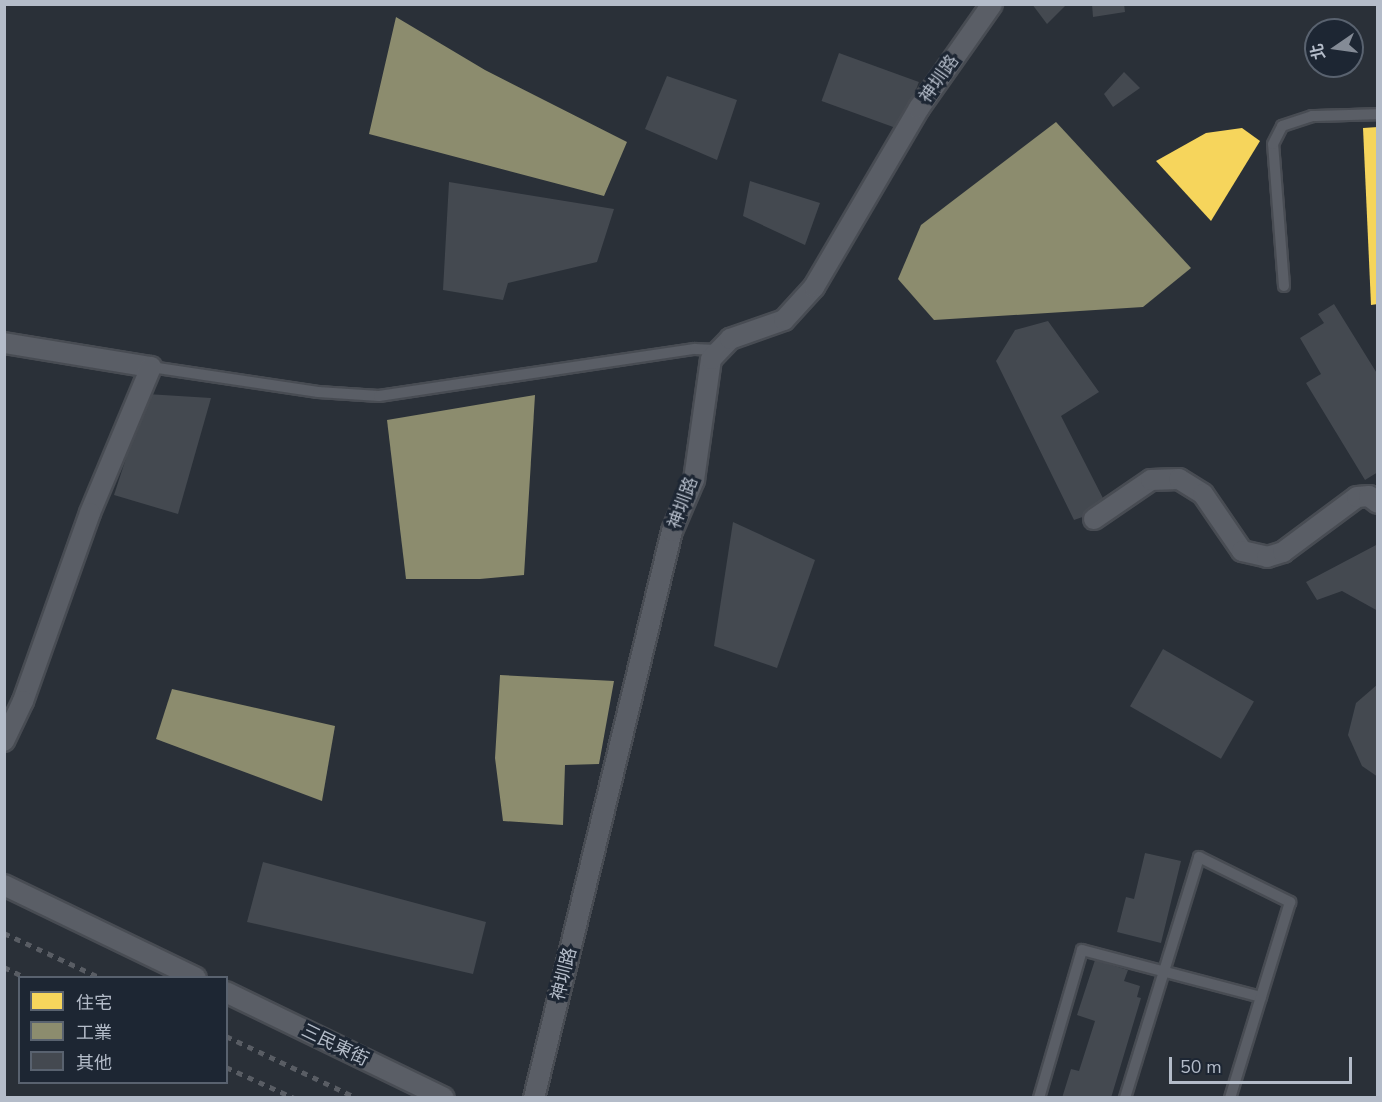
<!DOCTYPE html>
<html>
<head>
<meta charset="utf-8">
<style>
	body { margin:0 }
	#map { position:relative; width:1382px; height:1102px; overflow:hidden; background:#2a3038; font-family:"Nunito Sans","Noto Sans TC",sans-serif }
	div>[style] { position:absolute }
	.homes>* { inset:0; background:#f6d55c }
	.industry>* { inset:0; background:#8c8c6e }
	.building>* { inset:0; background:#444950; transform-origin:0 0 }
	.roads { filter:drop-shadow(2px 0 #484c53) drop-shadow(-2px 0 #484c53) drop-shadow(0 2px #484c53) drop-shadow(0 -2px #484c53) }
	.lane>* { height:10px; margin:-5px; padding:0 5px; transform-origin:5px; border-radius:5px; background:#5a5e66 }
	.street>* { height:20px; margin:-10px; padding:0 10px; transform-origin:10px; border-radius:10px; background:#5a5e66 }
	.rail>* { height:4.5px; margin-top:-2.25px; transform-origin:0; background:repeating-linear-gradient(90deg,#595d64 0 6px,transparent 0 12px) }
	span { translate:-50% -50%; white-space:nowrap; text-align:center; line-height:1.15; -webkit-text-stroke:6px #1d2633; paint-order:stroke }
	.street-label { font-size:18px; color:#b4bcc9 }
	.frame { position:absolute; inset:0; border:6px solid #b4bcc9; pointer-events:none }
	.legend { position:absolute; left:18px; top:976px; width:210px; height:108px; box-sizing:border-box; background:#1d2633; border:2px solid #59626f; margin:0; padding:8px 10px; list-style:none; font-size:18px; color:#b4bcc9 }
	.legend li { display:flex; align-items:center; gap:12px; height:30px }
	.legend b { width:30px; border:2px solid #59626f }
	.north { position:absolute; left:1304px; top:18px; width:60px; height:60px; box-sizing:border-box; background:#1d2633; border:2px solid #59626f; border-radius:50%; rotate:257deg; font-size:16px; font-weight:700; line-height:24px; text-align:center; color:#b4bcc9 }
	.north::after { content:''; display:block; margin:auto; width:21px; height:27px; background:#848b96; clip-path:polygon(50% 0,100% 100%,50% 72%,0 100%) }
	.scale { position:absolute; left:1169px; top:1057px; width:183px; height:27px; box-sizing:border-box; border:3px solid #b4bcc9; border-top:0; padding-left:8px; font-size:18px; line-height:21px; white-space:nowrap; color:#b4bcc9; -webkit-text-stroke:4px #1d2633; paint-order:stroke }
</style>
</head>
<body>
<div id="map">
	<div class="homes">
		<i style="clip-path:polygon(1378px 127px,1378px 304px,1371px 305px,1363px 128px)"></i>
		<i style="clip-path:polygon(1242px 128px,1260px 141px,1211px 221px,1156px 161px,1206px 133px)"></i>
	</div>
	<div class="industry">
		<i style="clip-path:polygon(396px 17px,485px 70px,627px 142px,604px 196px,369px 134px)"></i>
		<i style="clip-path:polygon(1056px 122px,1191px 268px,1143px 307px,934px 320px,898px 279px,921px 225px)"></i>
		<i style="clip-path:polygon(535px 395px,524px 575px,480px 579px,406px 579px,387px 420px)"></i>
		<i style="clip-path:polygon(500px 675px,614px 681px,599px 764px,565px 765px,563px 825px,503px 821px,495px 758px)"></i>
		<i style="clip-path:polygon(172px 689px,335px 726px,322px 801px,156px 739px)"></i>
	</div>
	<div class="building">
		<i style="clip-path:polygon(1032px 4px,1067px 4px,1047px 24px)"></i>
		<i style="clip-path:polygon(1092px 4px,1124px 4px,1125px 12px,1093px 17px)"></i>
		<i style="left:839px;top:53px;width:85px;height:51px;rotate:20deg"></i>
		<i style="clip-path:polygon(1124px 72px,1140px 88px,1113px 107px,1104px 94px)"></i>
		<i style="clip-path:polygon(667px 76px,737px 100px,717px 160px,645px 129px)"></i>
		<i style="clip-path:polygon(750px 181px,820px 203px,805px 245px,743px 216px)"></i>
		<i style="clip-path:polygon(449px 182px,614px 209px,597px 262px,508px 283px,503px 300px,443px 290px)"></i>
		<i style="clip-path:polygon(1334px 304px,1378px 375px,1378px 472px,1365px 480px,1306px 383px,1321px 374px,1300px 338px,1324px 323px,1318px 314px)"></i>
		<i style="clip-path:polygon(1048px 321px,1099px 392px,1061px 416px,1108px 508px,1074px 520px,996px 361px,1015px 330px)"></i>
		<i style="clip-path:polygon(147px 394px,211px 398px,178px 514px,114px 495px)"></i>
		<i style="clip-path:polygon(733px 522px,815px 560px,777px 668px,714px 646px)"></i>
		<i style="clip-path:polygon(1378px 544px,1378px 611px,1342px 591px,1317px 600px,1306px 582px)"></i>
		<i style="left:1163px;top:649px;width:105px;height:66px;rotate:30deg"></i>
		<i style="clip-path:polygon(1378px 684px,1378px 777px,1362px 766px,1348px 735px,1356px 703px)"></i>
		<i style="clip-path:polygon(1145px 853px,1181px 861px,1161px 943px,1117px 932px,1126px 897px,1134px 899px)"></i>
		<i style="clip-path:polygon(263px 862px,486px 922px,473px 974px,247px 922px)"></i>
		<i style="clip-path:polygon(1095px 960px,1128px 970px,1124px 981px,1140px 986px,1137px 997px,1141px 998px,1111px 1098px,1062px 1098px,1071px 1069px,1079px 1071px,1095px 1021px,1077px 1015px)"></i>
	</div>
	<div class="roads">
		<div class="lane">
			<i style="left:1284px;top:286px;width:142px;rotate:-94.4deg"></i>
			<i style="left:1273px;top:144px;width:20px;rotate:-63deg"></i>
			<i style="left:1282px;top:126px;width:32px;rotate:-18deg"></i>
			<i style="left:1312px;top:116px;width:66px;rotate:-1.7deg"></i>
			<i style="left:151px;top:367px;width:169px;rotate:8.5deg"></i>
			<i style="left:318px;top:392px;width:61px;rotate:3.8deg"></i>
			<i style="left:379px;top:396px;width:319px;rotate:-8.5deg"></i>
			<i style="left:695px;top:349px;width:21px;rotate:3deg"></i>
			<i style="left:1039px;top:1098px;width:154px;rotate:-73.8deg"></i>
			<i style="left:1082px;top:950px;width:185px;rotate:14.7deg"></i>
			<i style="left:1125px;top:1098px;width:252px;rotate:-72.9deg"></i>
			<i style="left:1199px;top:857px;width:102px;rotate:26.3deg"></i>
			<i style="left:1290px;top:902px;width:205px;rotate:107deg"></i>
		</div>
		<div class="street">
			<i style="left:4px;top:343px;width:149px;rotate:9.3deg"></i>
			<i style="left:151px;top:367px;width:158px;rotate:112.7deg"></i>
			<i style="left:90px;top:513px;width:200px;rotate:109.6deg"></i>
			<i style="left:23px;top:701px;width:44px;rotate:115.4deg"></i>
			<i style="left:1094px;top:519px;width:69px;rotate:-34.4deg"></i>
			<i style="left:1151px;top:480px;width:28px;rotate:-2deg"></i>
			<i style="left:1179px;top:479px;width:28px;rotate:32deg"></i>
			<i style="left:1203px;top:494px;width:69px;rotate:55.6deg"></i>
			<i style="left:1242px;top:551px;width:26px;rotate:13deg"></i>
			<i style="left:1267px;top:557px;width:17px;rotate:-17deg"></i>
			<i style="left:1283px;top:552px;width:92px;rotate:-36.6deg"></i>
			<i style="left:1357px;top:497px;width:12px;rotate:-5deg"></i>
			<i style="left:1369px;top:496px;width:11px;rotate:38deg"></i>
			<i style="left:4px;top:885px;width:213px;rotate:25.8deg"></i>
			<i style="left:226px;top:992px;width:242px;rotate:25.9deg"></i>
			<i style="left:534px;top:1098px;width:584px;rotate:-76.32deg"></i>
			<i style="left:672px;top:531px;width:56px;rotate:-66.7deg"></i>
			<i style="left:694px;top:480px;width:122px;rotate:-82deg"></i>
			<i style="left:711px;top:359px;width:28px;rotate:-46deg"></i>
			<i style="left:730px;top:339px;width:57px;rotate:-19.4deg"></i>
			<i style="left:784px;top:320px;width:45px;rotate:-47.7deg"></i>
			<i style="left:814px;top:287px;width:208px;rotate:-59.6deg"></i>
			<i style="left:919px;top:108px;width:127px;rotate:-54.9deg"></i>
		</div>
	</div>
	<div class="rail">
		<i style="left:4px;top:933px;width:107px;rotate:24.9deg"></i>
		<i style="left:4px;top:967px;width:25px;rotate:26deg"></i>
		<i style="left:226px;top:1036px;width:145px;rotate:25.3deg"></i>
		<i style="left:226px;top:1067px;width:75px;rotate:24.5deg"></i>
	</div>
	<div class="street-label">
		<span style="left:939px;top:79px;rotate:-55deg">神圳路</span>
		<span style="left:683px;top:503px;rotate:-70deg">神圳路</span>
		<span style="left:564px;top:974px;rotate:-76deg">神圳路</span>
		<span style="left:335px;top:1045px;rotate:26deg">三民東街</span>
	</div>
	<div class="frame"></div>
	<ul class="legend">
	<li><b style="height:16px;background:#f6d55c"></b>住宅</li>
	<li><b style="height:16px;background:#8c8c6e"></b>工業</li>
	<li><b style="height:16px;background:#444950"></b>其他</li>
	</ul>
	<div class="north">北</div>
	<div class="scale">50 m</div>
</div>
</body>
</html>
